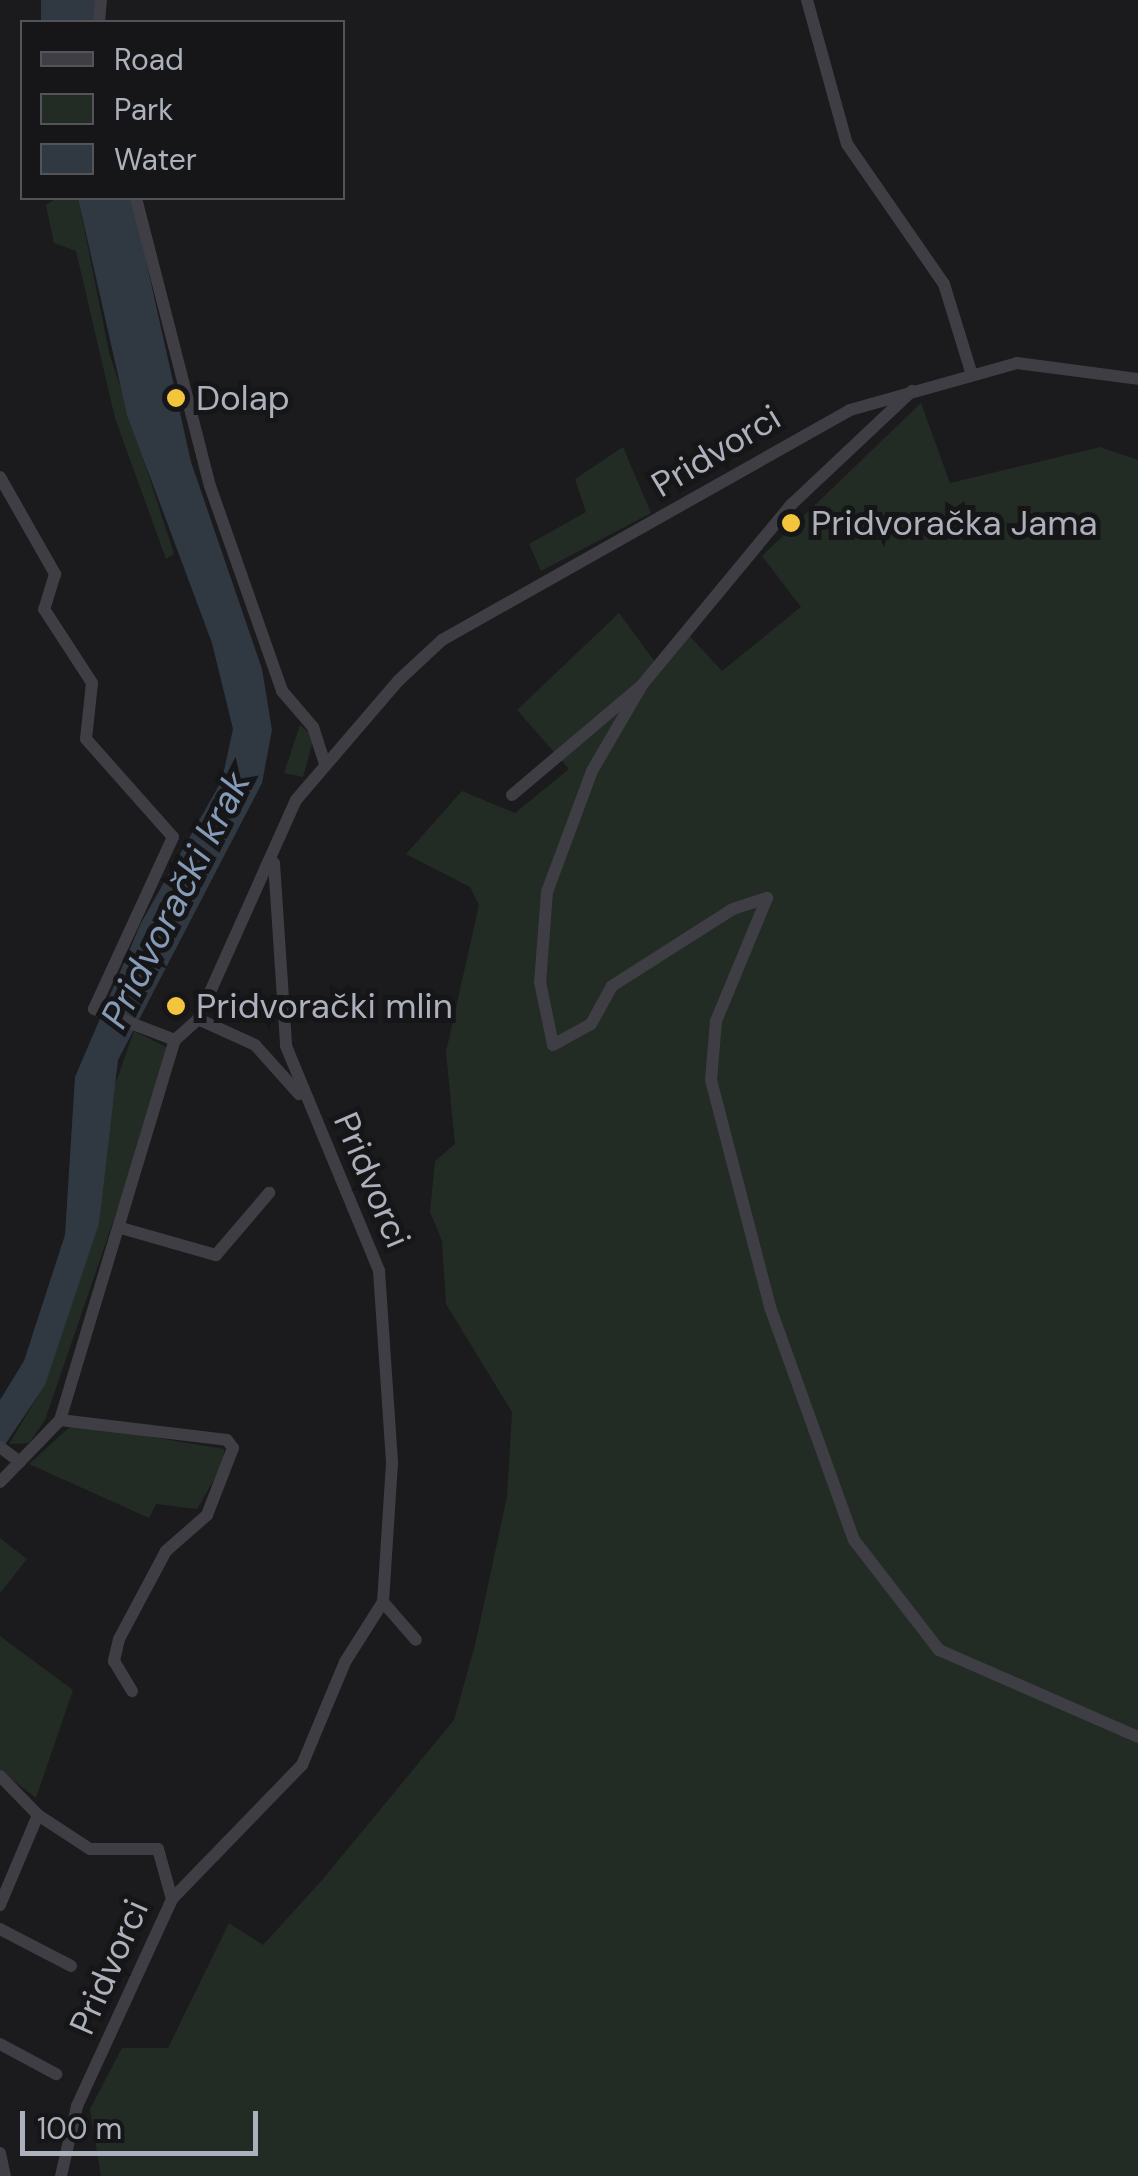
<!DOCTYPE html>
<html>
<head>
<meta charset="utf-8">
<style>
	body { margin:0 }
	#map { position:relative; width:1138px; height:2176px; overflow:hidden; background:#1b1b1d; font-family:"DM Sans",sans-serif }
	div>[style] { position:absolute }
	.green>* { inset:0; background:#222c24 }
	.water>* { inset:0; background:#303942; transform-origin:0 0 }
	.street>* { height:12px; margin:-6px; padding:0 6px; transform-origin:6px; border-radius:6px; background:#3e3e44 }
	.dots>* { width:28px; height:28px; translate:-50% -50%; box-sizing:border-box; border:5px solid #161618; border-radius:50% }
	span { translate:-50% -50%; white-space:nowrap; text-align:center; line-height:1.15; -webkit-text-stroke:10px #161618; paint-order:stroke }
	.poi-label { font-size:35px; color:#adb1bc }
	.left { translate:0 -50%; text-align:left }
	.street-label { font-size:35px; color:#adb1bc }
	.water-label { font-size:38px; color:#859bb7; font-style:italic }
	.legend { position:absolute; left:20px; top:20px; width:325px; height:180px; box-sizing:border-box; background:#161618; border:2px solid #52545a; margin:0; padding:12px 18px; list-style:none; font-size:30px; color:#adb1bc }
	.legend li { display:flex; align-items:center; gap:20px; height:50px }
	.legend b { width:50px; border:2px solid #52545a }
	.scale { position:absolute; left:20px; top:2111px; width:238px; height:45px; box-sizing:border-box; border:5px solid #adb1bc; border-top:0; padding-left:12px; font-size:30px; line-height:35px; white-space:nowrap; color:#adb1bc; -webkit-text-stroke:8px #161618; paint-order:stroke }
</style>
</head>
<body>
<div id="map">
	<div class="green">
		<i style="clip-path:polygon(57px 198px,78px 198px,109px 352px,174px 554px,166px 559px,115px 418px,76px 251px,54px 243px,46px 205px)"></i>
		<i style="clip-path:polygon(921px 403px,950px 483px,1100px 447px,1138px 460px,1138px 2176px,101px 2176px,90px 2109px,122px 2048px,168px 2048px,229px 1923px,263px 1945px,323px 1879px,454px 1720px,475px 1645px,507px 1497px,512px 1412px,446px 1304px,442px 1241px,430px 1212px,435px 1161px,455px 1144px,446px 1052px,479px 905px,470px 887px,406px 854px,462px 791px,515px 813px,569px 769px,517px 710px,619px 613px,655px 662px,684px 630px,722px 671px,801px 607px,762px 556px)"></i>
		<i style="clip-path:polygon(623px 447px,651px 513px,541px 571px,529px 544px,586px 512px,575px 479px)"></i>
		<i style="clip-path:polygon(300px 725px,314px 737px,303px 777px,284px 773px)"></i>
		<i style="clip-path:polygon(134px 1031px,172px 1050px,45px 1420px,29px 1443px,9px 1444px,45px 1384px,99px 1224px,110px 1099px)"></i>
		<i style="clip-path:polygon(73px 1424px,224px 1449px,224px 1462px,197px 1509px,156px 1504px,149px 1518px,29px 1464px)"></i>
		<i style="clip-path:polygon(0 1538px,27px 1559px,0 1593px)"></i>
		<i style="clip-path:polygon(0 1636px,73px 1690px,36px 1798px,0 1770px)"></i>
	</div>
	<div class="water">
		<i style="left:41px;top:0;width:55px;height:22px"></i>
		<i style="clip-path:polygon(78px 198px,132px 198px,191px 462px,262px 669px,272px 730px,262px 783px,118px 1060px,99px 1224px,45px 1385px,0 1452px,0 1400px,24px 1361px,65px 1235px,75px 1077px,141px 923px,222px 780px,233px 729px,212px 643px,127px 415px)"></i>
	</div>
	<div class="street">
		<i style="left:807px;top:0;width:149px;rotate:74.5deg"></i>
		<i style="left:847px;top:144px;width:170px;rotate:55.3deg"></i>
		<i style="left:944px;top:284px;width:92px;rotate:72.9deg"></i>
		<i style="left:99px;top:22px;width:22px;rotate:-85deg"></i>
		<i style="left:136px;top:198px;width:297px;rotate:75.6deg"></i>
		<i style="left:210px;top:486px;width:217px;rotate:70.6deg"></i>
		<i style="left:282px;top:691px;width:48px;rotate:49.3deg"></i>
		<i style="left:313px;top:727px;width:38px;rotate:72deg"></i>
		<i style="left:0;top:477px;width:112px;rotate:60.4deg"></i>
		<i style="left:55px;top:574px;width:37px;rotate:107deg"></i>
		<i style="left:44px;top:609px;width:88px;rotate:57deg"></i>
		<i style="left:92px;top:683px;width:56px;rotate:96.1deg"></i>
		<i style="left:86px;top:739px;width:131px;rotate:48.4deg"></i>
		<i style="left:173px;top:837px;width:189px;rotate:114.7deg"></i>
		<i style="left:94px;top:1009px;width:87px;rotate:20.9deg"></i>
		<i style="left:642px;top:685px;width:99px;rotate:120.2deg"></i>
		<i style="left:592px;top:771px;width:129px;rotate:110.4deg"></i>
		<i style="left:547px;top:892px;width:90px;rotate:94.4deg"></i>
		<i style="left:540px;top:982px;width:64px;rotate:78.3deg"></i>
		<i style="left:553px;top:1045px;width:43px;rotate:-28.9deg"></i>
		<i style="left:591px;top:1024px;width:43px;rotate:-61.1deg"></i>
		<i style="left:612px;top:986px;width:143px;rotate:-32.5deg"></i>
		<i style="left:733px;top:909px;width:36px;rotate:-18deg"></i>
		<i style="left:767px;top:898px;width:133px;rotate:112.5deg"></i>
		<i style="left:716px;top:1021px;width:59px;rotate:94.8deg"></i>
		<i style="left:711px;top:1080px;width:235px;rotate:75.4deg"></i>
		<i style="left:770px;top:1307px;width:248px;rotate:70.2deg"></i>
		<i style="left:854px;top:1540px;width:139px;rotate:52.3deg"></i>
		<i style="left:939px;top:1650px;width:217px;rotate:23.6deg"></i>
		<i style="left:512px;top:795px;width:170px;rotate:-40.2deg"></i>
		<i style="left:642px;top:685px;width:235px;rotate:-50.4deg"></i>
		<i style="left:792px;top:504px;width:165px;rotate:-43.3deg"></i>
		<i style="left:274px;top:863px;width:183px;rotate:86.2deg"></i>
		<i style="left:286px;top:1046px;width:243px;rotate:67.5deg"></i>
		<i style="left:379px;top:1271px;width:192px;rotate:86.1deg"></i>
		<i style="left:392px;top:1463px;width:139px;rotate:93.7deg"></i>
		<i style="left:383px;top:1602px;width:50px;rotate:49deg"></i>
		<i style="left:198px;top:1019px;width:63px;rotate:24.5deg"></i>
		<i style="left:255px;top:1045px;width:66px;rotate:48.1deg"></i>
		<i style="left:121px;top:1228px;width:99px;rotate:15.9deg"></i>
		<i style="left:216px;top:1255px;width:82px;rotate:-49.5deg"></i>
		<i style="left:60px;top:1420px;width:168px;rotate:6.8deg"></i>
		<i style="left:227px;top:1440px;width:10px;rotate:53deg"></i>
		<i style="left:233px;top:1448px;width:72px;rotate:111.2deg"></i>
		<i style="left:207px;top:1515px;width:55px;rotate:138.7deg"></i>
		<i style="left:166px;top:1551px;width:100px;rotate:118.1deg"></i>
		<i style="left:119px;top:1639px;width:23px;rotate:103deg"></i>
		<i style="left:114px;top:1661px;width:35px;rotate:59deg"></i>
		<i style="left:0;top:1447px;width:25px;rotate:37deg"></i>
		<i style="left:0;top:1482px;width:86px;rotate:-45.9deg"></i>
		<i style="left:60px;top:1420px;width:397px;rotate:-73.2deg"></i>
		<i style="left:175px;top:1040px;width:31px;rotate:-42deg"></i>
		<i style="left:198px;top:1019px;width:240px;rotate:-65.9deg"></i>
		<i style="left:296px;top:800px;width:157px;rotate:-49.4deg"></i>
		<i style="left:398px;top:681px;width:60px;rotate:-43deg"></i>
		<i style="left:442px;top:640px;width:468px;rotate:-29.4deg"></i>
		<i style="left:850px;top:410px;width:173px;rotate:-15.7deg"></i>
		<i style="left:1017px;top:363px;width:122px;rotate:7.5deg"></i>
		<i style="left:0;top:1776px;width:54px;rotate:45.7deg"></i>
		<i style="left:38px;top:1815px;width:98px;rotate:112.9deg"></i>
		<i style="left:38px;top:1815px;width:62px;rotate:33.2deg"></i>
		<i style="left:90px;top:1849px;width:68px"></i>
		<i style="left:158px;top:1849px;width:52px;rotate:74.4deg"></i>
		<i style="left:0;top:1929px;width:80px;rotate:27.5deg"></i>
		<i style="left:0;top:2044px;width:64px;rotate:28.2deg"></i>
		<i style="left:0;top:2153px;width:24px;rotate:78deg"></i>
		<i style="left:61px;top:2176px;width:72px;rotate:-77.1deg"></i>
		<i style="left:77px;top:2106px;width:228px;rotate:-65.3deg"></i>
		<i style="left:172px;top:1899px;width:187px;rotate:-45.9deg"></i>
		<i style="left:302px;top:1765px;width:112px;rotate:-67.3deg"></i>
		<i style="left:345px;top:1662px;width:71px;rotate:-57.7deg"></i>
	</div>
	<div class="dots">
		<i style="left:176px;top:398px;background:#f3c53d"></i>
		<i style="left:791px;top:523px;background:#f3c53d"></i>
		<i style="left:176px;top:1006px;background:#f3c53d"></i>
	</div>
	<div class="poi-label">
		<span class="left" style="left:196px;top:398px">Dolap</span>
		<span class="left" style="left:811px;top:523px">Pridvoračka Jama</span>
		<span class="left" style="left:196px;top:1006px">Pridvorački mlin</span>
	</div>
	<div class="street-label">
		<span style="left:716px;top:451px;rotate:-31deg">Pridvorci</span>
		<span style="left:372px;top:1180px;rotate:67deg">Pridvorci</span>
		<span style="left:109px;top:1967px;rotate:-66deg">Pridvorci</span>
	</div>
	<div class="water-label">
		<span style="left:176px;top:900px;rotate:-63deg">Pridvorački krak</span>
	</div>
	<ul class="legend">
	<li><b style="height:12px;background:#3e3e44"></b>Road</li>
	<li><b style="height:28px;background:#222c24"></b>Park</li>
	<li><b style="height:28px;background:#303942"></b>Water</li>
	</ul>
	<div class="scale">100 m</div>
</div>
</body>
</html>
